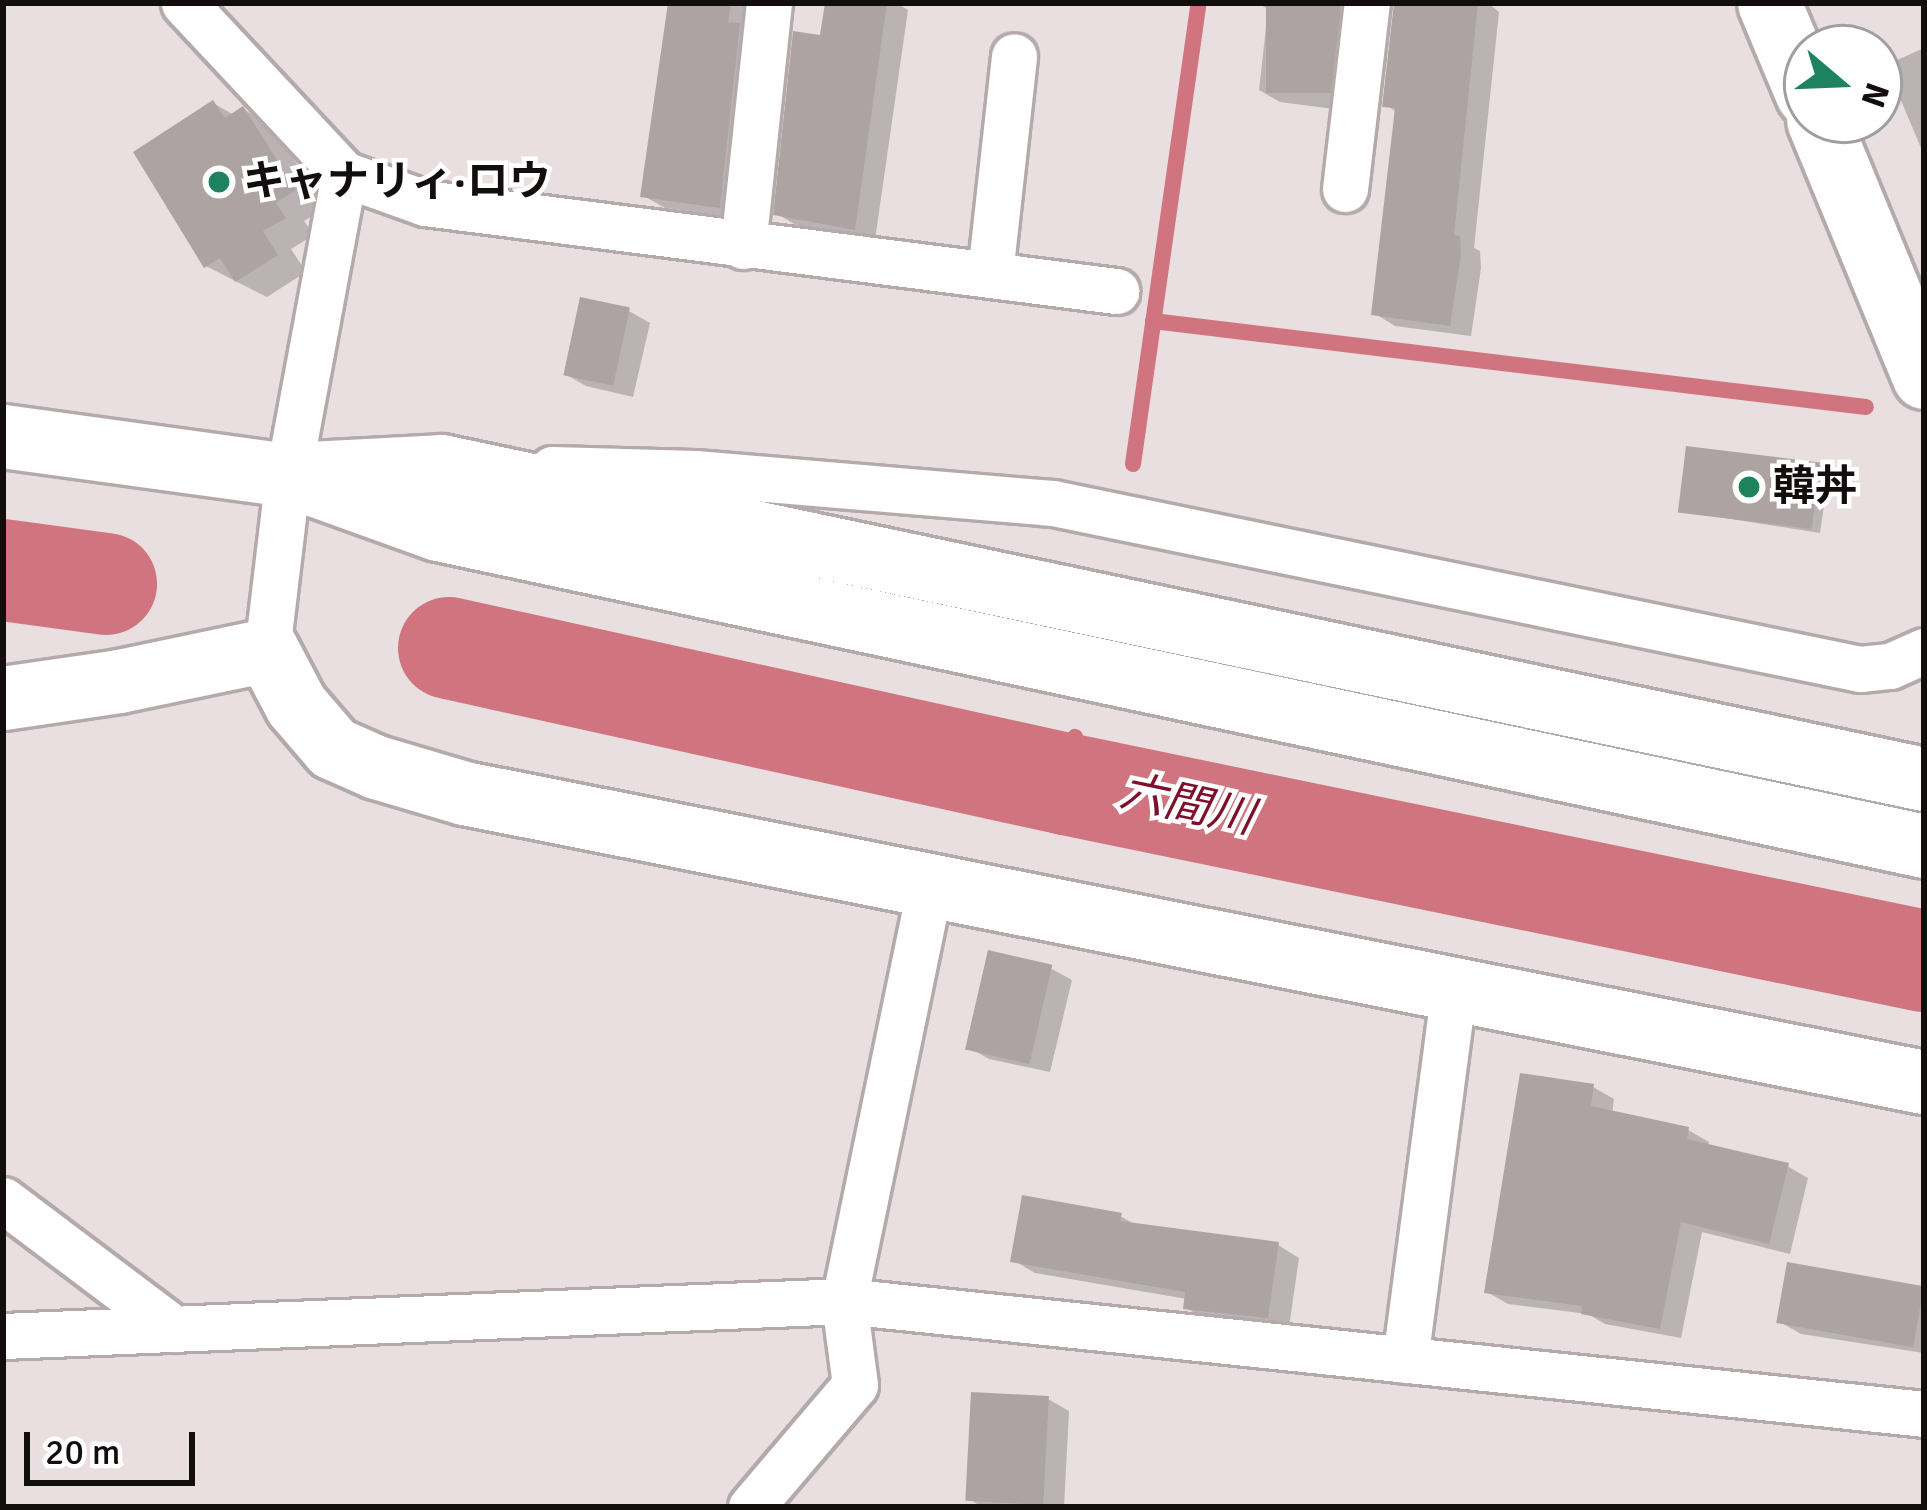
<!DOCTYPE html>
<html>
<head>
<meta charset="utf-8">
<style>
	body { margin:0 }
	#map { position:relative; width:1927px; height:1510px; overflow:hidden; background:#eadfe0; font-family:Signika,"Noto Sans JP",sans-serif }
	div>[style] { position:absolute }
	.shadow>* { inset:0; background:#0003 }
	.stream>* { height:16px; margin:-8px; padding:0 8px; transform-origin:8px; border-radius:8px; background:#d0757f }
	.river>* { height:102px; margin:-51px; padding:0 51px; transform-origin:51px; border-radius:51px; background:#d0757f }
	.building>* { inset:0; background:#ada3a3; transform-origin:0 0 }
	.roads { filter:drop-shadow(3px 0 #b5aaab) drop-shadow(-3px 0 #b5aaab) drop-shadow(0 3px #b5aaab) drop-shadow(0 -3px #b5aaab) }
	.street>* { height:45px; margin:-22.5px; padding:0 22.5px; transform-origin:22.5px; border-radius:22.5px; background:#fff }
	.secondary>* { height:63px; margin:-31.5px; padding:0 31.5px; transform-origin:31.5px; border-radius:31.5px; background:#fff }
	.dots>* { width:33px; height:33px; translate:-50% -50%; box-sizing:border-box; border:6px solid #fff; border-radius:50% }
	span { translate:-50% -50%; white-space:nowrap; text-align:center; line-height:1.15; -webkit-text-stroke:9px #fff; paint-order:stroke }
	.poi-label { font-size:42px; color:#120e0e; font-weight:700 }
	.left { translate:0 -50%; text-align:left }
	.water-label { font-size:45px; color:#800f2d; font-style:italic }
	.frame { position:absolute; inset:0; border:6px solid #120e0e; pointer-events:none }
	.north { position:absolute; left:1783px; top:24px; width:120px; height:120px; box-sizing:border-box; background:#fff; border:3px solid #a09f9f; border-radius:50%; rotate:109deg; font-size:33px; font-weight:700; line-height:48px; text-align:center; color:#120e0e }
	.north::after { content:''; display:block; margin:auto; width:42px; height:54px; background:#1d835e; clip-path:polygon(50% 0,100% 100%,50% 72%,0 100%) }
	.scale { position:absolute; left:24px; top:1432px; width:171px; height:54px; box-sizing:border-box; border:6px solid #120e0e; border-top:0; padding-left:15px; font-size:36px; line-height:42px; white-space:nowrap; color:#120e0e; -webkit-text-stroke:9px #fff; paint-order:stroke }
</style>
</head>
<body>
<div id="map">
	<div class="shadow">
		<i style="clip-path:polygon(671px 3px,754px 3px,741px 218px,665px 208px,644px 196px)"></i>
		<i style="clip-path:polygon(828px 3px,896px 3px,908px 10px,875px 240px,798px 226px,777px 214px)"></i>
		<i style="clip-path:polygon(1257px 3px,1365px 3px,1349px 111px,1280px 102px,1259px 90px,1268px 9px)"></i>
		<i style="clip-path:polygon(1396px 3px,1488px 3px,1499px 12px,1474px 248px,1480px 251px,1481px 268px,1471px 336px,1395px 326px,1374px 313px,1397px 112px,1385px 105px)"></i>
		<i style="clip-path:polygon(1924px 48px,1924px 155px,1886px 65px)"></i>
		<i style="clip-path:polygon(213px 103px,234px 115px,243px 109px,273px 127px,325px 208px,304px 221px,314px 235px,291px 249px,306px 272px,267px 297px,206px 266px)"></i>
		<i style="clip-path:polygon(629px 311px,650px 323px,633px 397px,586px 386px,565px 374px)"></i>
		<i style="clip-path:polygon(1819px 465px,1829px 471px,1820px 533px,1681px 511px)"></i>
		<i style="clip-path:polygon(1050px 968px,1072px 980px,1050px 1072px,989px 1059px,968px 1047px)"></i>
		<i style="clip-path:polygon(1593px 1087px,1614px 1099px,1612px 1114px,1688px 1130px,1709px 1142px,1708px 1147px,1787px 1166px,1808px 1178px,1790px 1254px,1702px 1232px,1681px 1338px,1605px 1324px,1588px 1314px,1508px 1304px,1487px 1292px)"></i>
		<i style="clip-path:polygon(1120px 1216px,1140px 1227px,1278px 1245px,1299px 1258px,1289px 1328px,1207px 1320px,1186px 1308px,1187px 1299px,1035px 1273px,1013px 1260px)"></i>
		<i style="clip-path:polygon(1924px 1288px,1924px 1353px,1801px 1334px,1780px 1322px)"></i>
		<i style="clip-path:polygon(1048px 1399px,1069px 1411px,1064px 1507px,982px 1507px,969px 1499px)"></i>
	</div>
	<div class="stream">
		<i style="left:1153px;top:321px;width:718px;rotate:6.88deg"></i>
		<i style="left:1133px;top:464px;width:466px;rotate:-81.9deg"></i>
		<i style="left:1066px;top:784px;width:48px;rotate:-79.2deg"></i>
	</div>
	<div class="river">
		<i style="left:3px;top:570px;width:104px;rotate:7.7deg"></i>
		<i style="left:449px;top:648px;width:632px;rotate:12.43deg"></i>
		<i style="left:1066px;top:784px;width:876px;rotate:11.66deg"></i>
	</div>
	<div class="building">
		<i style="clip-path:polygon(668px 3px,731px 3px,728px 22px,740px 23px,720px 208px,640px 197px)"></i>
		<i style="clip-path:polygon(825px 3px,887px 3px,855px 230px,773px 215px,793px 31px,820px 35px)"></i>
		<i style="left:1266px;top:3px;width:74px;height:90px"></i>
		<i style="clip-path:polygon(1394px 3px,1478px 3px,1454px 235px,1460px 236px,1461px 254px,1450px 326px,1371px 315px,1395px 108px,1382px 107px)"></i>
		<i style="clip-path:polygon(213px 100px,225px 118px,243px 106px,296px 190px,276px 203px,286px 218px,263px 231px,278px 255px,235px 282px,220px 258px,204px 268px,133px 152px)"></i>
		<i style="left:580px;top:297px;width:51px;height:80px;rotate:12deg"></i>
		<i style="left:1686px;top:446px;width:135px;height:67px;rotate:7deg"></i>
		<i style="left:988px;top:950px;width:66px;height:102px;rotate:13deg"></i>
		<i style="clip-path:polygon(1520px 1073px,1594px 1084px,1591px 1106px,1689px 1127px,1687px 1139px,1789px 1163px,1769px 1244px,1681px 1222px,1660px 1329px,1581px 1314px,1582px 1306px,1484px 1293px)"></i>
		<i style="clip-path:polygon(1022px 1195px,1122px 1213px,1120px 1221px,1279px 1242px,1268px 1318px,1183px 1309px,1185px 1292px,1010px 1262px)"></i>
		<i style="left:1787px;top:1262px;width:139px;height:62px;rotate:10deg"></i>
		<i style="left:971px;top:1392px;width:78px;height:109px;rotate:3deg"></i>
	</div>
	<div class="roads">
		<div class="street">
			<i style="left:184px;top:3px;width:234px;rotate:46.9deg"></i>
			<i style="left:344px;top:174px;width:306px;rotate:100.5deg"></i>
			<i style="left:288px;top:475px;width:176px;rotate:96.8deg"></i>
			<i style="left:344px;top:174px;width:86px;rotate:19.7deg"></i>
			<i style="left:425px;top:203px;width:697px;rotate:7.26deg"></i>
			<i style="left:1345px;top:189px;width:187px;rotate:-83.3deg"></i>
			<i style="left:743px;top:246px;width:244px;rotate:-83.9deg"></i>
			<i style="left:990px;top:274px;width:219px;rotate:-83.7deg"></i>
			<i style="left:552px;top:469px;width:143px;rotate:1.6deg"></i>
			<i style="left:695px;top:473px;width:359px;rotate:4.8deg"></i>
			<i style="left:1053px;top:503px;width:824px;rotate:11.62deg"></i>
			<i style="left:1860px;top:669px;width:30px;rotate:-6deg"></i>
			<i style="left:1890px;top:666px;width:37px;rotate:-24deg"></i>
			<i style="left:3px;top:1200px;width:214px;rotate:37deg"></i>
			<i style="left:3px;top:1336px;width:842px;rotate:-2.38deg"></i>
			<i style="left:844px;top:1301px;width:1086px;rotate:5.97deg"></i>
			<i style="left:1405px;top:1360px;width:375px;rotate:-82.5deg"></i>
			<i style="left:751px;top:1507px;width:160px;rotate:-49.6deg"></i>
			<i style="left:855px;top:1385px;width:85px;rotate:-97.5deg"></i>
			<i style="left:844px;top:1301px;width:428px;rotate:-78.3deg"></i>
		</div>
		<div class="secondary">
			<i style="left:1769px;top:3px;width:99px;rotate:67.3deg"></i>
			<i style="left:1818px;top:120px;width:278px;rotate:67.6deg"></i>
			<i style="left:3px;top:436px;width:288px;rotate:7.8deg"></i>
			<i style="left:288px;top:475px;width:159px;rotate:19.8deg"></i>
			<i style="left:438px;top:529px;width:1519px;rotate:12.04deg"></i>
			<i style="left:308px;top:473px;width:133px;rotate:-3deg"></i>
			<i style="left:441px;top:466px;width:1516px;rotate:11.92deg"></i>
			<i style="left:3px;top:698px;width:117px;rotate:-8.3deg"></i>
			<i style="left:119px;top:681px;width:151px;rotate:-11.8deg"></i>
			<i style="left:267px;top:650px;width:62px;rotate:62.2deg"></i>
			<i style="left:296px;top:705px;width:57px;rotate:49.3deg"></i>
			<i style="left:333px;top:748px;width:47px;rotate:23.8deg"></i>
			<i style="left:376px;top:767px;width:92px;rotate:16.5deg"></i>
			<i style="left:464px;top:793px;width:1488px;rotate:11.2deg"></i>
		</div>
	</div>
	<div class="dots">
		<i style="left:219px;top:182px;background:#1d835e"></i>
		<i style="left:1749px;top:487px;background:#1d835e"></i>
	</div>
	<div class="poi-label">
		<span class="left" style="left:243px;top:182px">キャナリィ·ロウ</span>
		<span class="left" style="left:1773px;top:487px">韓丼</span>
	</div>
	<div class="water-label">
		<span style="left:1187px;top:805px;rotate:12deg">六間川</span>
	</div>
	<div class="frame"></div>
	<div class="north">N</div>
	<div class="scale">20 m</div>
</div>
</body>
</html>
